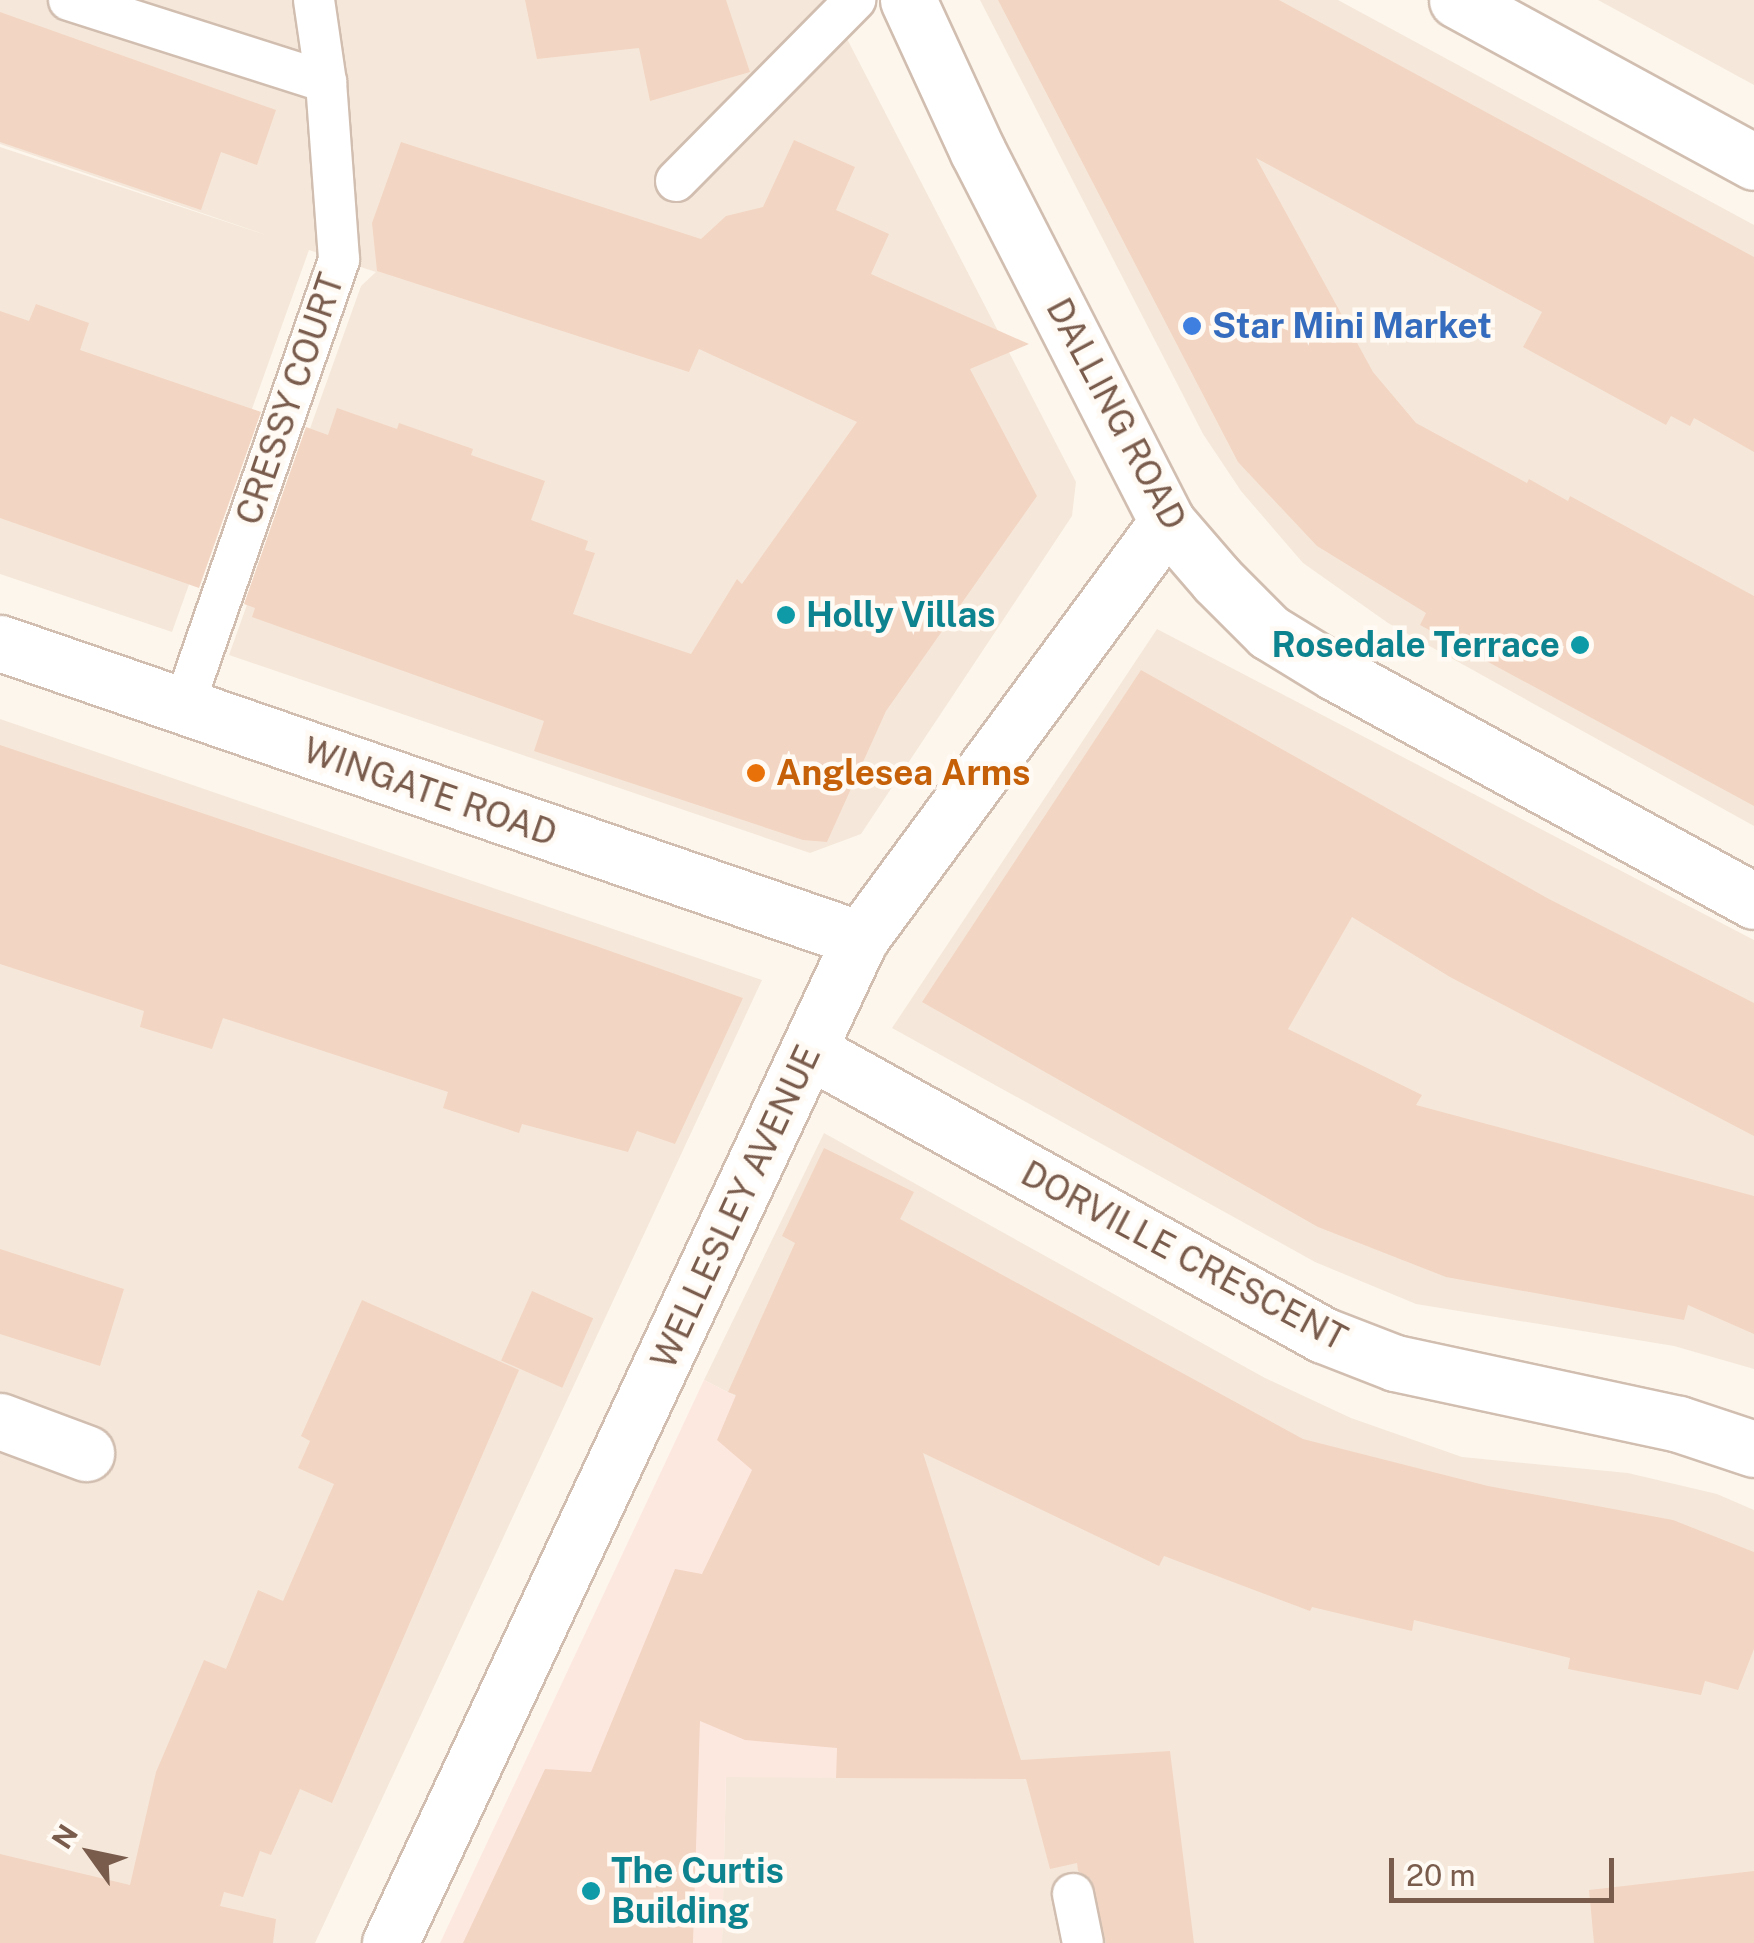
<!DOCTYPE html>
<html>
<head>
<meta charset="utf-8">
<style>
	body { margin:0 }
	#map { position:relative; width:1754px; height:1943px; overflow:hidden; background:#fdf6ec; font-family:"Public Sans",sans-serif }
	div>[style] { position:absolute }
	.residential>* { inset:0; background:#f5e8da }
	.commercial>* { inset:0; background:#fde8e0 }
	.building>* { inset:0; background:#f3d5c3; transform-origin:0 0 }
	.roads { filter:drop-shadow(2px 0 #d1beb0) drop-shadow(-2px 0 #d1beb0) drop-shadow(0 2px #d1beb0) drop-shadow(0 -2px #d1beb0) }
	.service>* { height:40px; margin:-20px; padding:0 20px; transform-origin:20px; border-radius:20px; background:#fff }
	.minor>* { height:55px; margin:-27.5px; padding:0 27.5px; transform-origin:27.5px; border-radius:27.5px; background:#fff }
	.dots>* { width:28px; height:28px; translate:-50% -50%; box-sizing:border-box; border:5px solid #fffaf3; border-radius:50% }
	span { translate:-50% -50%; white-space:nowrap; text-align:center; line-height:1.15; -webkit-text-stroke:9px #fffaf3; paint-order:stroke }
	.shop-label { font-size:35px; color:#366cbe; font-weight:700 }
	.left { translate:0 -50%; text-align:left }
	.street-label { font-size:35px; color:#7a5c4d }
	.culture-label { font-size:35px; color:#0d838f; font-weight:700 }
	.right { translate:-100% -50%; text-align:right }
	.food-label { font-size:35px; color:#c56008; font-weight:700 }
	.north { position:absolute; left:40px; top:1803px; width:100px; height:100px; -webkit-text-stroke:8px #fffaf3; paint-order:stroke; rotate:303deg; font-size:28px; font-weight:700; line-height:40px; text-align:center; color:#7a5c4d }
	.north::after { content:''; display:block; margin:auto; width:35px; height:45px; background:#7a5c4d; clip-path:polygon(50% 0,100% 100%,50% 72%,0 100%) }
	.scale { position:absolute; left:1389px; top:1858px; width:225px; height:45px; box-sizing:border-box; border:5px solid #7a5c4d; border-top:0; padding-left:12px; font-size:30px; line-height:35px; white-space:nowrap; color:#7a5c4d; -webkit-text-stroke:8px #fffaf3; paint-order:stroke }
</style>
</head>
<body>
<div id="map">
	<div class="residential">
		<i style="clip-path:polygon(0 0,827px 0,1076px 482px,1072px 516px,861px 834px,810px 853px,229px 655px,361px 286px,376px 272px,309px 250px,172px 632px,0 574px,0 147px,269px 236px,0 144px)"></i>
		<i style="clip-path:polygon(980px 0,1338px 0,1754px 225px,1754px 826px,1388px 623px,1303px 563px,1241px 491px,1203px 434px)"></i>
		<i style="clip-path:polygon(1598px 0,1754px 0,1754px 85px)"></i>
		<i style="clip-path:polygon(1157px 629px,1754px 940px,1754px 1369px,1674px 1346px,1416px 1304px,1315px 1262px,892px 1028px)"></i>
		<i style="clip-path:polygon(0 719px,762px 980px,315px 1943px,0 1943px)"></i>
		<i style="clip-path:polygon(824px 1133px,1265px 1378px,1351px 1418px,1462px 1457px,1628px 1473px,1717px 1494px,1754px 1510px,1754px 1943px,722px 1943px,726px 1776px,1024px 1779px,937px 1499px,704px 1380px)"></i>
	</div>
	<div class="commercial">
		<i style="clip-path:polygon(704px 1380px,937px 1499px,1025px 1779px,726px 1777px,722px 1943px,440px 1943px)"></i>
	</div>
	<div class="building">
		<i style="clip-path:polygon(525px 0,726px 0,750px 72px,650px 101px,639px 48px,537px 59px)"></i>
		<i style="clip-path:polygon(998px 0,1279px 0,1754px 257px,1754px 452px,1694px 418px,1690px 426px,1671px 416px,1666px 425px,1523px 347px,1542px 312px,1256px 158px,1373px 372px,1416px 423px,1527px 483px,1529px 479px,1568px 501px,1570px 496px,1754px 596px,1754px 806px,1420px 625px,1426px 613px,1317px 546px,1238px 462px)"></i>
		<i style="clip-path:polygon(0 12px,276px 110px,257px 165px,221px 152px,201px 210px,0 142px)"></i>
		<i style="clip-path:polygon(794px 140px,855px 167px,836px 210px,889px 234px,871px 274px,1029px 344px,970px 369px,1037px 496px,886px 711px,827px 842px,803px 840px,534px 751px,544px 721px,252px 617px,255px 608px,244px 604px,306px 427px,328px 435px,337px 408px,397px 429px,399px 423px,473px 449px,471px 455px,545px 481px,531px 520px,588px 541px,585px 550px,595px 553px,573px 614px,691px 654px,737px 579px,742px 584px,857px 422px,699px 349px,689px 372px,377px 271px,372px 223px,401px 142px,701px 239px,726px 216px,763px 207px)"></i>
		<i style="clip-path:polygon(36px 304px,89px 323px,80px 350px,261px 412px,199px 588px,0 518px,0 311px,29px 321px)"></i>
		<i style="clip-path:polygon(1141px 670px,1547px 898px,1754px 1003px,1754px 1136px,1450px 977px,1352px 917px,1288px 1029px,1422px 1095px,1416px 1105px,1754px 1196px,1754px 1334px,1688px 1305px,1684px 1320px,1446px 1277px,1318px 1227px,922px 1002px)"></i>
		<i style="clip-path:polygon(0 745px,596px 946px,743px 998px,675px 1144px,637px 1131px,628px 1152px,522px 1124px,519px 1133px,443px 1108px,448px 1092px,223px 1018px,212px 1049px,140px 1027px,144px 1011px,0 964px)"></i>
		<i style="clip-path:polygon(824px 1148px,914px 1192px,900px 1219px,1303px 1439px,1488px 1486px,1673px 1520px,1754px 1552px,1754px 1649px,1738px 1690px,1705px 1681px,1701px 1695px,1568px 1669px,1570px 1658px,1414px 1620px,1412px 1631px,1312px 1607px,1310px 1611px,1164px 1556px,1159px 1566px,923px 1453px,1021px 1760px,1170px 1751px,1194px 1943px,1106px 1943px,1091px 1879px,1078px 1871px,1077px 1863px,1050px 1869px,1026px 1779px,836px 1778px,837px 1748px,745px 1740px,700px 1721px,693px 1943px,463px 1943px,545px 1769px,591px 1772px,675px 1569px,702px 1574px,752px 1470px,717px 1440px,736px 1395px,728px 1392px,795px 1243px,782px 1236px)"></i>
		<i style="clip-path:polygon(0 1249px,124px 1289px,100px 1366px,0 1334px)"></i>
		<i style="left:532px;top:1291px;width:67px;height:76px;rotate:24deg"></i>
		<i style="clip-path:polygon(362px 1300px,519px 1370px,332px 1803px,300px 1789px,271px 1855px,260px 1851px,243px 1897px,224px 1892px,220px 1906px,276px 1919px,273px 1943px,0 1943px,0 1854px,130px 1885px,156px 1772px,204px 1660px,226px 1669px,258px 1590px,283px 1601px,334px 1484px,298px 1468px,310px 1441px,301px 1436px)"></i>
		<i style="clip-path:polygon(1754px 1871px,1754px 1943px,1594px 1943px,1589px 1890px)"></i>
	</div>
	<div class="roads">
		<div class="service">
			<i style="left:69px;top:0;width:270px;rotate:17.7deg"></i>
			<i style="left:326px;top:82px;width:178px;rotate:85.8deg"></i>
			<i style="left:339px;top:260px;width:473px;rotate:109.2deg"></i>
			<i style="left:314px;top:0;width:83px;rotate:81.7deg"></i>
			<i style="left:676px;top:181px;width:255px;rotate:-45.3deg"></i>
			<i style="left:1073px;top:1894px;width:50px;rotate:78.5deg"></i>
		</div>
		<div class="minor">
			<i style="left:908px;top:0;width:167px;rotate:65.3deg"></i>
			<i style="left:978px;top:152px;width:415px;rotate:62.9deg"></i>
			<i style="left:1167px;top:522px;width:77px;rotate:49.2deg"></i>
			<i style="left:1217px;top:580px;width:74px;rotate:45deg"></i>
			<i style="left:1269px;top:632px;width:79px;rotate:31.5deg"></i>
			<i style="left:1336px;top:673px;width:476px;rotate:28.6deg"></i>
			<i style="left:1457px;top:0;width:338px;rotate:28.6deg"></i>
			<i style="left:0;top:643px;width:910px;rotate:18.99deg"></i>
			<i style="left:810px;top:1051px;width:586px;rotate:28.97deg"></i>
			<i style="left:1323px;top:1335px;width:77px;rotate:21.3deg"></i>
			<i style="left:1395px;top:1363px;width:290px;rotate:12.1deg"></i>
			<i style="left:1679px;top:1424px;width:79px;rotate:18.4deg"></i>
			<i style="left:0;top:1421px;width:92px;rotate:20.4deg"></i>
			<i style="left:390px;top:1943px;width:1109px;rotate:-64.91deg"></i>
			<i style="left:860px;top:939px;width:518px;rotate:-53.64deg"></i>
		</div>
	</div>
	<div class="dots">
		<i style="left:1192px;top:326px;background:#3f7fe0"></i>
		<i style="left:786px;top:615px;background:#0f9aa8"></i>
		<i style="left:1580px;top:645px;background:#0f9aa8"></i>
		<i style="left:756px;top:773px;background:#e8710a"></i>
		<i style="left:591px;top:1891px;background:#0f9aa8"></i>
	</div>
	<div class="shop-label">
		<span class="left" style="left:1212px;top:326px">Star Mini Market</span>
	</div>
	<div class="street-label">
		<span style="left:290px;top:399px;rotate:-71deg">CRESSY COURT</span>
		<span style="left:1116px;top:414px;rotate:62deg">DALLING ROAD</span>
		<span style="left:430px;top:792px;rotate:19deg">WINGATE ROAD</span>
		<span style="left:736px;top:1207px;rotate:-65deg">WELLESLEY AVENUE</span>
		<span style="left:1184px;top:1256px;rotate:28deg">DORVILLE CRESCENT</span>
	</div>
	<div class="culture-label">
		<span class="left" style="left:806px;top:615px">Holly Villas</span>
		<span class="right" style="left:1560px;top:645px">Rosedale Terrace</span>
		<span class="left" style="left:611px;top:1891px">The Curtis<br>Building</span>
	</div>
	<div class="food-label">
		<span class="left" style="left:776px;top:773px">Anglesea Arms</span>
	</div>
	<div class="north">N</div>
	<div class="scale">20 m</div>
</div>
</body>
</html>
